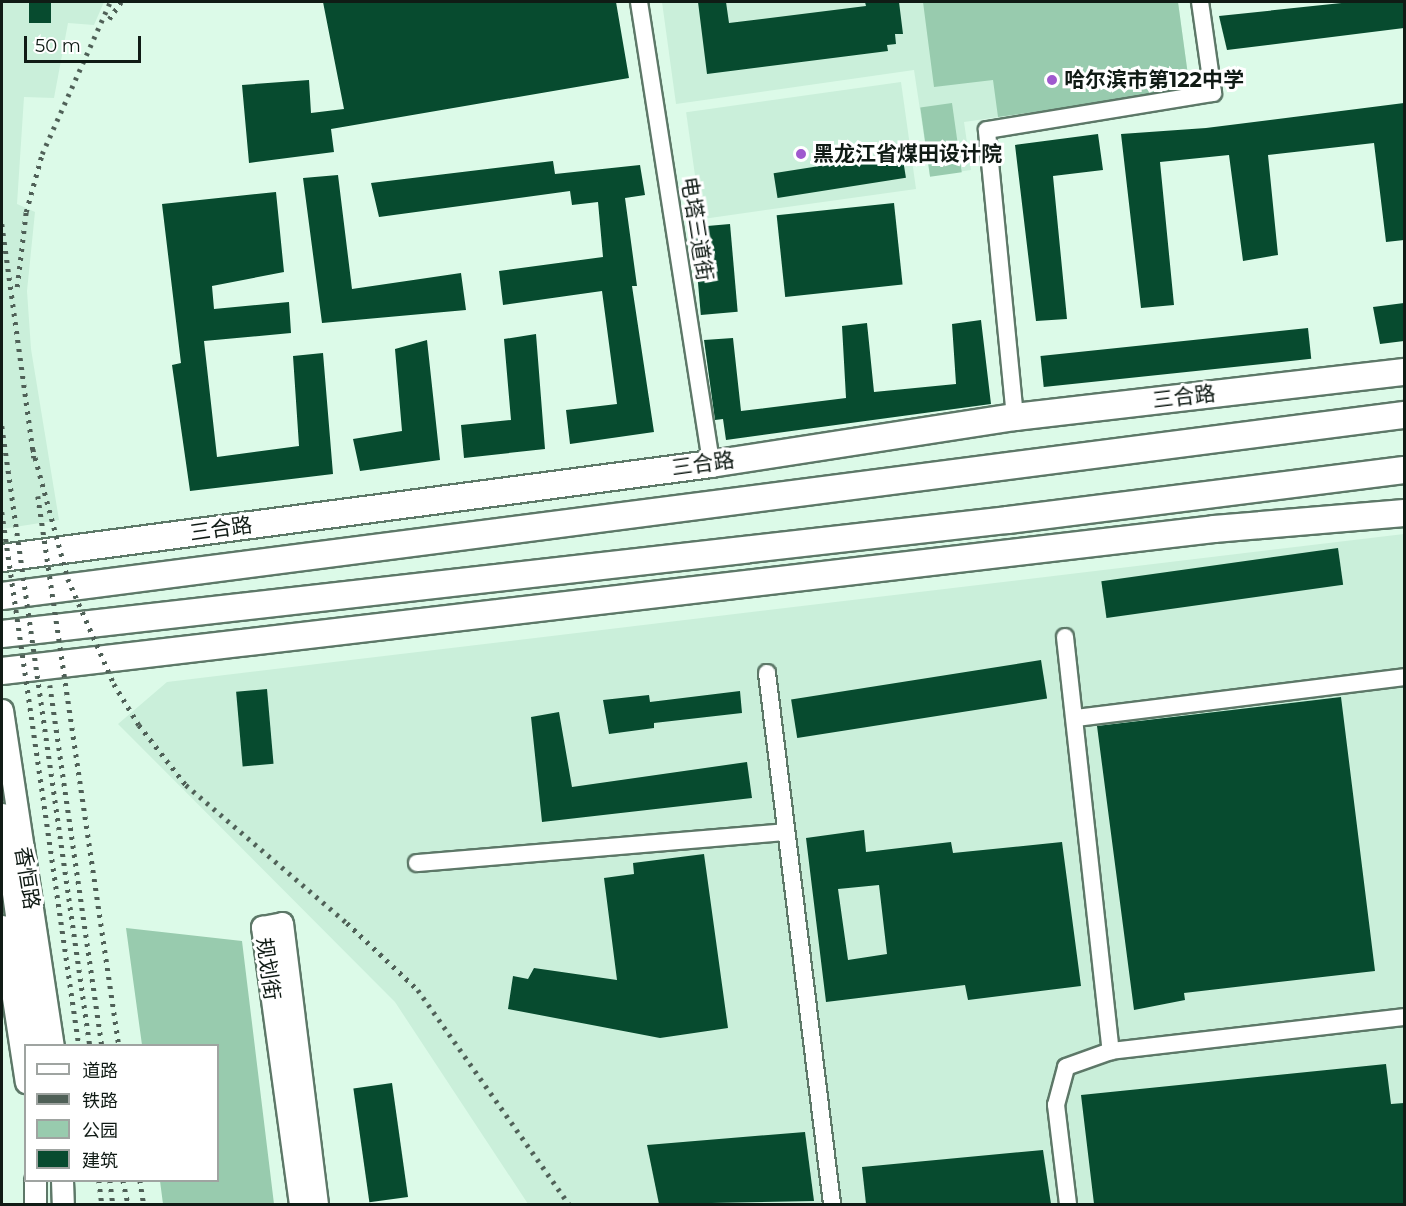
<!DOCTYPE html>
<html>
<head>
<meta charset="utf-8">
<style>
	body { margin:0 }
	#map { position:relative; width:1406px; height:1206px; overflow:hidden; background:#dcfae8; font-family:Montserrat,"Noto Sans SC",sans-serif }
	div>[style] { position:absolute }
	.built>* { inset:0; background:#caefda; transform-origin:0 0 }
	.green>* { inset:0; background:#98cbae; transform-origin:0 0 }
	.building>* { inset:0; background:#074b2f; transform-origin:0 0 }
	.roads { filter:drop-shadow(2px 0 #5d7868) drop-shadow(-2px 0 #5d7868) drop-shadow(0 2px #5d7868) drop-shadow(0 -2px #5d7868) }
	.minor>* { height:16px; margin:-8px; padding:0 8px; transform-origin:8px; border-radius:8px; background:#fff }
	.major>* { height:21px; margin:-10.5px; padding:0 10.5px; transform-origin:10.5px; border-radius:10.5px; background:#fff }
	.highway>* { height:26px; margin:-13px; padding:0 13px; transform-origin:13px; border-radius:13px; background:#fff }
	.rail>* { height:4.5px; margin-top:-2.25px; transform-origin:0; background:repeating-linear-gradient(90deg,#4f6057 0 3px,transparent 0 9px) }
	.dots>* { width:16px; height:16px; translate:-50% -50%; box-sizing:border-box; border:3px solid #fff; border-radius:50% }
	span { translate:-50% -50%; white-space:nowrap; text-align:center; line-height:1.15; -webkit-text-stroke:6px #fff; paint-order:stroke }
	.poi-label { font-size:21px; color:#101b15; font-weight:700 }
	.left { translate:0 -50%; text-align:left }
	.street-label { font-size:21px; color:#101b15 }
	.frame { position:absolute; inset:0; border:3px solid #101b15; pointer-events:none }
	.legend { position:absolute; left:24px; top:1044px; width:195px; height:138px; box-sizing:border-box; background:#fff; border:2px solid #9fa4a1; margin:0; padding:8px 10px; list-style:none; font-size:18px; color:#101b15 }
	.legend li { display:flex; align-items:center; gap:12px; height:30px }
	.legend b { width:30px; border:2px solid #9fa4a1 }
	.scale { position:absolute; left:24px; top:36px; width:117px; height:27px; box-sizing:border-box; border:3px solid #101b15; border-top:0; padding-left:8px; font-size:18px; line-height:21px; white-space:nowrap; color:#101b15; -webkit-text-stroke:4px #fff; paint-order:stroke }
</style>
</head>
<body>
<div id="map">
	<div class="built">
		<i style="clip-path:polygon(2px 2px,104px 2px,94px 25px,68px 23px,54px 98px,24px 97px,17px 204px,35px 212px,27px 291px,31px 349px,59px 520px,2px 529px)"></i>
		<i style="clip-path:polygon(662px 2px,1178px 2px,1190px 90px,964px 122px,971px 170px,930px 176px,914px 70px,676px 104px)"></i>
		<i style="left:901px;top:82px;width:108px;height:217px;rotate:82deg"></i>
		<i style="clip-path:polygon(1404px 534px,1404px 1204px,528px 1204px,395px 1002px,118px 724px,167px 682px)"></i>
	</div>
	<div class="green">
		<i style="clip-path:polygon(923px 2px,1178px 2px,1190px 90px,998px 117px,993px 80px,934px 87px)"></i>
		<i style="left:952px;top:103px;width:70px;height:32px;rotate:82deg"></i>
		<i style="clip-path:polygon(126px 928px,242px 941px,274px 1204px,163px 1204px,160px 1181px,218px 1180px,218px 1046px,142px 1045px)"></i>
	</div>
	<div class="building">
		<i style="left:29px;top:2px;width:22px;height:21px"></i>
		<i style="clip-path:polygon(323px 2px,616px 2px,629px 78px,331px 129px,334px 152px,249px 163px,242px 85px,309px 80px,311px 113px,344px 109px)"></i>
		<i style="clip-path:polygon(698px 2px,726px 2px,729px 23px,866px 6px,865px 2px,899px 2px,903px 34px,895px 34px,896px 44px,887px 45px,888px 51px,707px 74px)"></i>
		<i style="clip-path:polygon(1351px 2px,1404px 2px,1404px 28px,1227px 50px,1219px 16px)"></i>
		<i style="clip-path:polygon(1404px 103px,1404px 240px,1386px 242px,1374px 143px,1268px 155px,1278px 255px,1243px 261px,1229px 155px,1160px 162px,1174px 305px,1141px 308px,1121px 134px,1206px 128px)"></i>
		<i style="clip-path:polygon(1098px 134px,1103px 170px,1053px 176px,1067px 319px,1036px 321px,1015px 145px)"></i>
		<i style="left:902px;top:153px;width:25px;height:130px;rotate:81deg"></i>
		<i style="clip-path:polygon(553px 161px,555px 174px,640px 165px,645px 195px,625px 198px,637px 286px,632px 286px,654px 432px,570px 444px,566px 410px,617px 404px,602px 291px,503px 305px,499px 271px,603px 257px,598px 202px,572px 205px,570px 191px,379px 217px,371px 183px)"></i>
		<i style="clip-path:polygon(338px 175px,352px 289px,461px 273px,466px 310px,322px 323px,303px 178px)"></i>
		<i style="clip-path:polygon(276px 192px,284px 272px,212px 286px,214px 309px,289px 302px,291px 333px,204px 341px,217px 457px,299px 446px,293px 356px,323px 353px,333px 474px,190px 491px,172px 365px,181px 363px,162px 204px)"></i>
		<i style="left:894px;top:203px;width:82px;height:118px;rotate:84deg"></i>
		<i style="left:730px;top:224px;width:88px;height:37px;rotate:85deg"></i>
		<i style="clip-path:polygon(1404px 303px,1404px 341px,1380px 344px,1373px 307px)"></i>
		<i style="clip-path:polygon(981px 320px,991px 404px,726px 440px,723px 419px,715px 420px,704px 340px,733px 338px,741px 411px,846px 398px,842px 326px,867px 323px,874px 392px,956px 384px,952px 324px)"></i>
		<i style="left:1308px;top:328px;width:31px;height:269px;rotate:84deg"></i>
		<i style="clip-path:polygon(536px 334px,545px 449px,464px 458px,461px 425px,511px 420px,504px 339px)"></i>
		<i style="clip-path:polygon(427px 340px,440px 460px,360px 471px,353px 439px,402px 431px,395px 349px)"></i>
		<i style="left:1338px;top:548px;width:37px;height:239px;rotate:82deg"></i>
		<i style="left:1041px;top:660px;width:39px;height:253px;rotate:81deg"></i>
		<i style="left:267px;top:689px;width:75px;height:31px;rotate:85deg"></i>
		<i style="clip-path:polygon(740px 691px,742px 713px,654px 723px,654px 728px,609px 734px,603px 700px,649px 695px,650px 702px)"></i>
		<i style="clip-path:polygon(1341px 697px,1375px 971px,1184px 993px,1185px 1000px,1134px 1010px,1097px 726px)"></i>
		<i style="clip-path:polygon(559px 712px,572px 787px,747px 762px,752px 798px,542px 822px,531px 717px)"></i>
		<i style="clip-path:polygon(evenodd,864px 830px,866px 852px,951px 842px,953px 853px,1062px 842px,1081px 986px,968px 1000px,965px 985px,826px 1002px,806px 838px,864px 830px,879px 885px,887px 954px,848px 960px,838px 889px,879px 885px)"></i>
		<i style="clip-path:polygon(704px 854px,728px 1028px,660px 1038px,508px 1009px,513px 976px,528px 979px,534px 968px,617px 980px,604px 878px,634px 874px,633px 863px)"></i>
		<i style="clip-path:polygon(1386px 1064px,1391px 1104px,1404px 1103px,1404px 1204px,1094px 1204px,1081px 1095px)"></i>
		<i style="left:392px;top:1083px;width:115px;height:39px;rotate:82deg"></i>
		<i style="clip-path:polygon(805px 1132px,814px 1201px,659px 1204px,647px 1145px)"></i>
		<i style="clip-path:polygon(1043px 1150px,1051px 1204px,866px 1204px,862px 1167px)"></i>
	</div>
	<div class="roads">
		<div class="minor">
			<i style="left:639px;top:2px;width:468px;rotate:81.1deg"></i>
			<i style="left:1015px;top:417px;width:288px;rotate:-95.6deg"></i>
			<i style="left:987px;top:130px;width:229px;rotate:-9.3deg"></i>
			<i style="left:1213px;top:93px;width:92px;rotate:-98.1deg"></i>
			<i style="left:1065px;top:637px;width:417px;rotate:83.7deg"></i>
			<i style="left:767px;top:673px;width:535px;rotate:83.02deg"></i>
			<i style="left:1076px;top:718px;width:331px;rotate:-7.1deg"></i>
			<i style="left:417px;top:863px;width:370px;rotate:-4.8deg"></i>
			<i style="left:1068px;top:1204px;width:100px;rotate:-96.9deg"></i>
			<i style="left:1056px;top:1105px;width:39px;rotate:-75deg"></i>
			<i style="left:1066px;top:1067px;width:48px;rotate:-19.6deg"></i>
			<i style="left:1111px;top:1051px;width:295px;rotate:-6.6deg"></i>
		</div>
		<div class="major">
			<i style="left:2px;top:710px;width:340px;rotate:81.4deg"></i>
			<i style="left:2px;top:814px;width:234px;rotate:82.1deg"></i>
			<i style="left:2px;top:926px;width:158px;rotate:81.3deg"></i>
			<i style="left:35px;top:1180px;width:24px;rotate:90deg"></i>
			<i style="left:62px;top:1180px;width:24px;rotate:88deg"></i>
			<i style="left:300px;top:1204px;width:280px;rotate:-97.8deg"></i>
			<i style="left:262px;top:927px;width:20px;rotate:-11deg"></i>
			<i style="left:282px;top:923px;width:283px;rotate:82.9deg"></i>
		</div>
		<div class="highway">
			<i style="left:2px;top:558px;width:715px;rotate:-7.55deg"></i>
			<i style="left:711px;top:464px;width:308px;rotate:-8.8deg"></i>
			<i style="left:1015px;top:417px;width:392px;rotate:-6.6deg"></i>
			<i style="left:2px;top:596px;width:1414px;rotate:-7.36deg"></i>
			<i style="left:2px;top:634px;width:1012px;rotate:-6.47deg"></i>
			<i style="left:1008px;top:520px;width:399px;rotate:-7.2deg"></i>
			<i style="left:2px;top:671px;width:1220px;rotate:-6.68deg"></i>
			<i style="left:1214px;top:529px;width:191px;rotate:-4.8deg"></i>
		</div>
	</div>
	<div class="rail">
		<i style="left:109px;top:19px;width:21px;rotate:-55deg"></i>
		<i style="left:2px;top:224px;width:236px;rotate:82.2deg"></i>
		<i style="left:17px;top:287px;width:76px;rotate:-83.2deg"></i>
		<i style="left:26px;top:212px;width:60px;rotate:-74.6deg"></i>
		<i style="left:42px;top:154px;width:167px;rotate:-65.9deg"></i>
		<i style="left:2px;top:426px;width:626px;rotate:81.92deg"></i>
		<i style="left:33px;top:449px;width:135px;rotate:74.9deg"></i>
		<i style="left:68px;top:579px;width:115px;rotate:66.3deg"></i>
		<i style="left:114px;top:684px;width:48px;rotate:58.6deg"></i>
		<i style="left:139px;top:725px;width:76px;rotate:51.9deg"></i>
		<i style="left:186px;top:785px;width:212px;rotate:40.6deg"></i>
		<i style="left:347px;top:923px;width:98px;rotate:43.3deg"></i>
		<i style="left:418px;top:990px;width:262px;rotate:54.8deg"></i>
		<i style="left:38px;top:496px;width:556px;rotate:81.62deg"></i>
		<i style="left:2px;top:512px;width:540px;rotate:81.79deg"></i>
		<i style="left:50px;top:685px;width:365px;rotate:81.8deg"></i>
		<i style="left:99px;top:1180px;width:24px;rotate:83deg"></i>
		<i style="left:110px;top:1180px;width:24px;rotate:83deg"></i>
		<i style="left:123px;top:1180px;width:25px;rotate:78deg"></i>
		<i style="left:140px;top:1180px;width:24px;rotate:81deg"></i>
	</div>
	<div class="dots">
		<i style="left:1052px;top:80px;background:#9f59ce"></i>
		<i style="left:801px;top:154px;background:#9f59ce"></i>
	</div>
	<div class="poi-label">
		<span class="left" style="left:1064px;top:80px">哈尔滨市第122中学</span>
		<span class="left" style="left:813px;top:154px">黑龙江省煤田设计院</span>
	</div>
	<div class="street-label">
		<span style="left:697px;top:229px;rotate:81deg">电塔三道街</span>
		<span style="left:1184px;top:397px;rotate:-7deg">三合路</span>
		<span style="left:703px;top:464px;rotate:-8deg">三合路</span>
		<span style="left:221px;top:529px;rotate:-8deg">三合路</span>
		<span style="left:27px;top:878px;rotate:81deg">香恒路</span>
		<span style="left:268px;top:969px;rotate:82deg">规划街</span>
	</div>
	<div class="frame"></div>
	<ul class="legend">
	<li><b style="height:8px;background:#fff"></b>道路</li>
	<li><b style="height:8px;background:#4f6057"></b>铁路</li>
	<li><b style="height:16px;background:#98cbae"></b>公园</li>
	<li><b style="height:16px;background:#074b2f"></b>建筑</li>
	</ul>
	<div class="scale">50 m</div>
</div>
</body>
</html>
